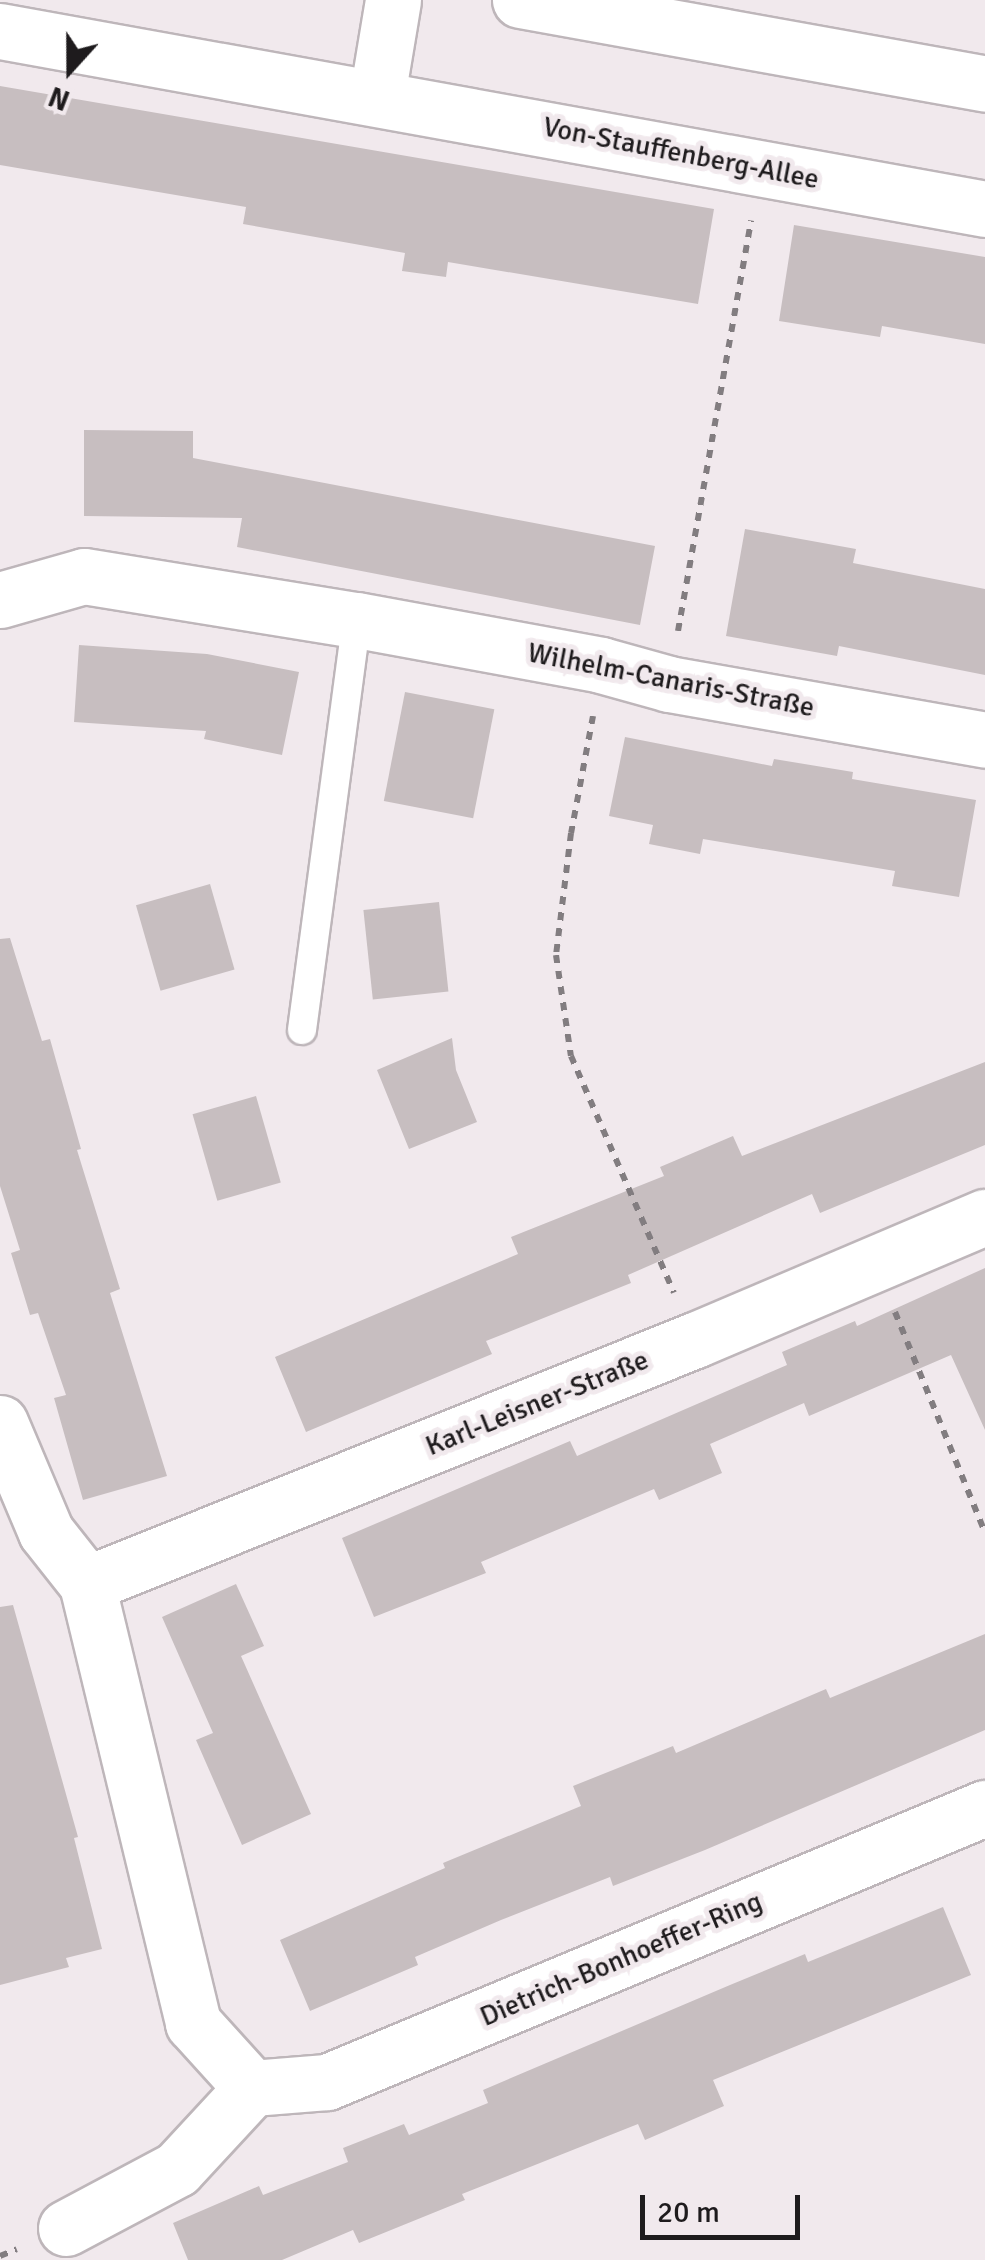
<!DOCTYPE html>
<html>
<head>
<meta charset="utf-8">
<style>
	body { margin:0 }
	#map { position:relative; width:985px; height:2260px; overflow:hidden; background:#f1e9ed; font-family:Signika,sans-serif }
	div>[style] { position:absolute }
	.building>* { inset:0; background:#c7bec0; transform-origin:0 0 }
	.path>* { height:6px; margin-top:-3px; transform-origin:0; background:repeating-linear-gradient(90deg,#827d80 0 8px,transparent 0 16px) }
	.roads { filter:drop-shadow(2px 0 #beb6ba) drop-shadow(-2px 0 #beb6ba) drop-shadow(0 2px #beb6ba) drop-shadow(0 -2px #beb6ba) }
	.service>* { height:28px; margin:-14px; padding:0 14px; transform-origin:14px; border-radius:14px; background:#fff }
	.minor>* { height:55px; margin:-27.5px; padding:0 27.5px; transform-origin:27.5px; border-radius:27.5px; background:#fff }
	span { translate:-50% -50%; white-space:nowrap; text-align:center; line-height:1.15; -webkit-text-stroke:10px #f1e9ed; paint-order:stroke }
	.street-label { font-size:28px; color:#1e1b1d }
	.north { position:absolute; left:20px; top:20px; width:100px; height:100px; -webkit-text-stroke:8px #f1e9ed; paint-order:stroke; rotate:201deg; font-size:28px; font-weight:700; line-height:40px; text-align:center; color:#1e1b1d }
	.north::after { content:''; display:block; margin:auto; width:35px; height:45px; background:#1e1b1d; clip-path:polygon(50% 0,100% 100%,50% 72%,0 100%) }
	.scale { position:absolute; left:640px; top:2195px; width:160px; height:45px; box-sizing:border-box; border:5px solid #1e1b1d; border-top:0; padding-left:12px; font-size:30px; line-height:35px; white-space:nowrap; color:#1e1b1d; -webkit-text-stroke:8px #f1e9ed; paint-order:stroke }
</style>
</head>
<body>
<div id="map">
	<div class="building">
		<i style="clip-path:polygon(0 86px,714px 209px,698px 304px,448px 262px,446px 277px,402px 271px,405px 253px,243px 224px,246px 207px,0 165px)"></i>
		<i style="clip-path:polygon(794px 225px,985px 257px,985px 344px,882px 326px,880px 337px,779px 321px)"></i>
		<i style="clip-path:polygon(84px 430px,193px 431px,193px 458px,655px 546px,640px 625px,237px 547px,242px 518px,84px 516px)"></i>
		<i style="clip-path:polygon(745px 529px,856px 549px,853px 563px,985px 589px,985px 675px,839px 646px,837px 656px,726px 636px)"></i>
		<i style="clip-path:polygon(79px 645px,207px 654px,299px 672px,282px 755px,204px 739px,206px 731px,74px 722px)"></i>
		<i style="left:405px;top:692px;width:91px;height:111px;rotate:11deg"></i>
		<i style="clip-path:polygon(625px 737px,772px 766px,774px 759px,853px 772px,852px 779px,976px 800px,959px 897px,892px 886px,895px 871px,703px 839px,700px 854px,649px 844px,653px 825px,609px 816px)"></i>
		<i style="left:210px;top:884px;width:89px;height:77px;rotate:74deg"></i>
		<i style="left:439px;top:902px;width:90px;height:76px;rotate:84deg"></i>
		<i style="clip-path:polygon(10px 938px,42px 1041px,50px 1039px,81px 1149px,77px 1150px,120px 1289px,110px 1293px,167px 1476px,83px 1500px,54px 1398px,66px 1395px,38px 1313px,30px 1315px,11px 1253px,20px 1250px,0 1186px,0 939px)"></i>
		<i style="clip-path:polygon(452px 1038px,456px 1070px,477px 1122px,409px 1149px,377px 1070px)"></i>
		<i style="clip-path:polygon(985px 1062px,985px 1145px,820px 1213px,812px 1194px,628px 1275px,631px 1283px,486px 1341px,492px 1354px,306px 1432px,275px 1357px,518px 1254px,511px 1237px,664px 1176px,660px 1167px,733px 1136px,742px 1156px)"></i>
		<i style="left:256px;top:1096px;width:90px;height:66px;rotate:74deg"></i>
		<i style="clip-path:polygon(985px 1268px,985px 1430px,951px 1355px,809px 1416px,804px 1403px,710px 1444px,722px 1473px,659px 1500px,654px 1489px,481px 1562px,486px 1573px,374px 1617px,342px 1538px,570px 1441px,577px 1456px,787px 1365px,782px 1352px,855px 1321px,857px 1326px)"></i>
		<i style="clip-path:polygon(236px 1584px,264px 1646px,241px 1656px,311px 1814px,242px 1845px,196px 1740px,213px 1733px,162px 1617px)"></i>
		<i style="clip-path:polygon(13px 1605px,78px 1837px,74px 1838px,102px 1949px,66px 1958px,69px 1967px,0 1985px,0 1607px)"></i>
		<i style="clip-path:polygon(985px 1634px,985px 1730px,705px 1850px,613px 1886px,610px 1877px,501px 1920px,415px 1957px,418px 1965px,310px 2011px,280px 1940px,445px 1868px,443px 1863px,581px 1806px,573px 1786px,673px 1746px,676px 1753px,826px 1689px,830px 1698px)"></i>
		<i style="clip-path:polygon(943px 1907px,971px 1975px,713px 2080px,724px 2106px,645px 2140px,638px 2124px,462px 2194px,465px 2200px,359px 2243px,353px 2230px,282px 2260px,188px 2260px,173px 2223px,259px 2186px,263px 2195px,348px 2162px,343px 2148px,404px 2124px,409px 2135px,488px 2103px,483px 2090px,730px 1985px,805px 1954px,808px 1962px)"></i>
	</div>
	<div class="path">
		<i style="left:678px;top:631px;width:417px;rotate:-79.9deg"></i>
		<i style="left:593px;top:716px;width:119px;rotate:100.6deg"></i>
		<i style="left:571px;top:833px;width:123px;rotate:97deg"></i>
		<i style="left:556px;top:955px;width:102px;rotate:81.6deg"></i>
		<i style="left:571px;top:1056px;width:258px;rotate:66.5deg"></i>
		<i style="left:895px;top:1312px;width:239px;rotate:67.8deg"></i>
		<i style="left:0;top:2256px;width:18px;rotate:-22deg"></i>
	</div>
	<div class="roads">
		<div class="service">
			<i style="left:302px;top:1030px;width:414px;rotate:-82.4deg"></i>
		</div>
		<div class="minor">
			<i style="left:520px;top:0;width:473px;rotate:10.2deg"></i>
			<i style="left:0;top:31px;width:1001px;rotate:10.24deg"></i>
			<i style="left:377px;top:96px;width:97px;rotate:-80.5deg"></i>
			<i style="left:0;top:600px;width:87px;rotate:-15.9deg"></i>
			<i style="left:84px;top:576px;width:277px;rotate:9.2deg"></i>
			<i style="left:357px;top:620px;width:248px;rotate:10.4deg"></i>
			<i style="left:601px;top:665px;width:71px;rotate:15.6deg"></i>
			<i style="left:669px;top:684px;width:321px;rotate:10deg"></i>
			<i style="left:0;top:1423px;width:118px;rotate:67.1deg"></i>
			<i style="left:46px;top:1532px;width:66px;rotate:51.7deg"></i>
			<i style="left:87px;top:1584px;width:452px;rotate:76.4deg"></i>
			<i style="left:193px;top:2023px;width:88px;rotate:47.8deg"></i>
			<i style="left:252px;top:2088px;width:75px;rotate:-4.6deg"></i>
			<i style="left:327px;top:2082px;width:713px;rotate:-22.61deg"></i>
			<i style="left:87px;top:1584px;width:655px;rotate:-21.87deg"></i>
			<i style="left:695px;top:1340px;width:315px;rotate:-23deg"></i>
			<i style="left:66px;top:2228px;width:126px;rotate:-28deg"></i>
			<i style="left:177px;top:2169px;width:110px;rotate:-47.2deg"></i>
		</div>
	</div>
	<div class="street-label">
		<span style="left:681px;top:153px;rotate:11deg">Von-Stauffenberg-Allee</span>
		<span style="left:671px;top:680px;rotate:11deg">Wilhelm-Canaris-Straße</span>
		<span style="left:537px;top:1403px;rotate:-22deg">Karl-Leisner-Straße</span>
		<span style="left:621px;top:1959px;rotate:-23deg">Dietrich-Bonhoeffer-Ring</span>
	</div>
	<div class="north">N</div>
	<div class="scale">20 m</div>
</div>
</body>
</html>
